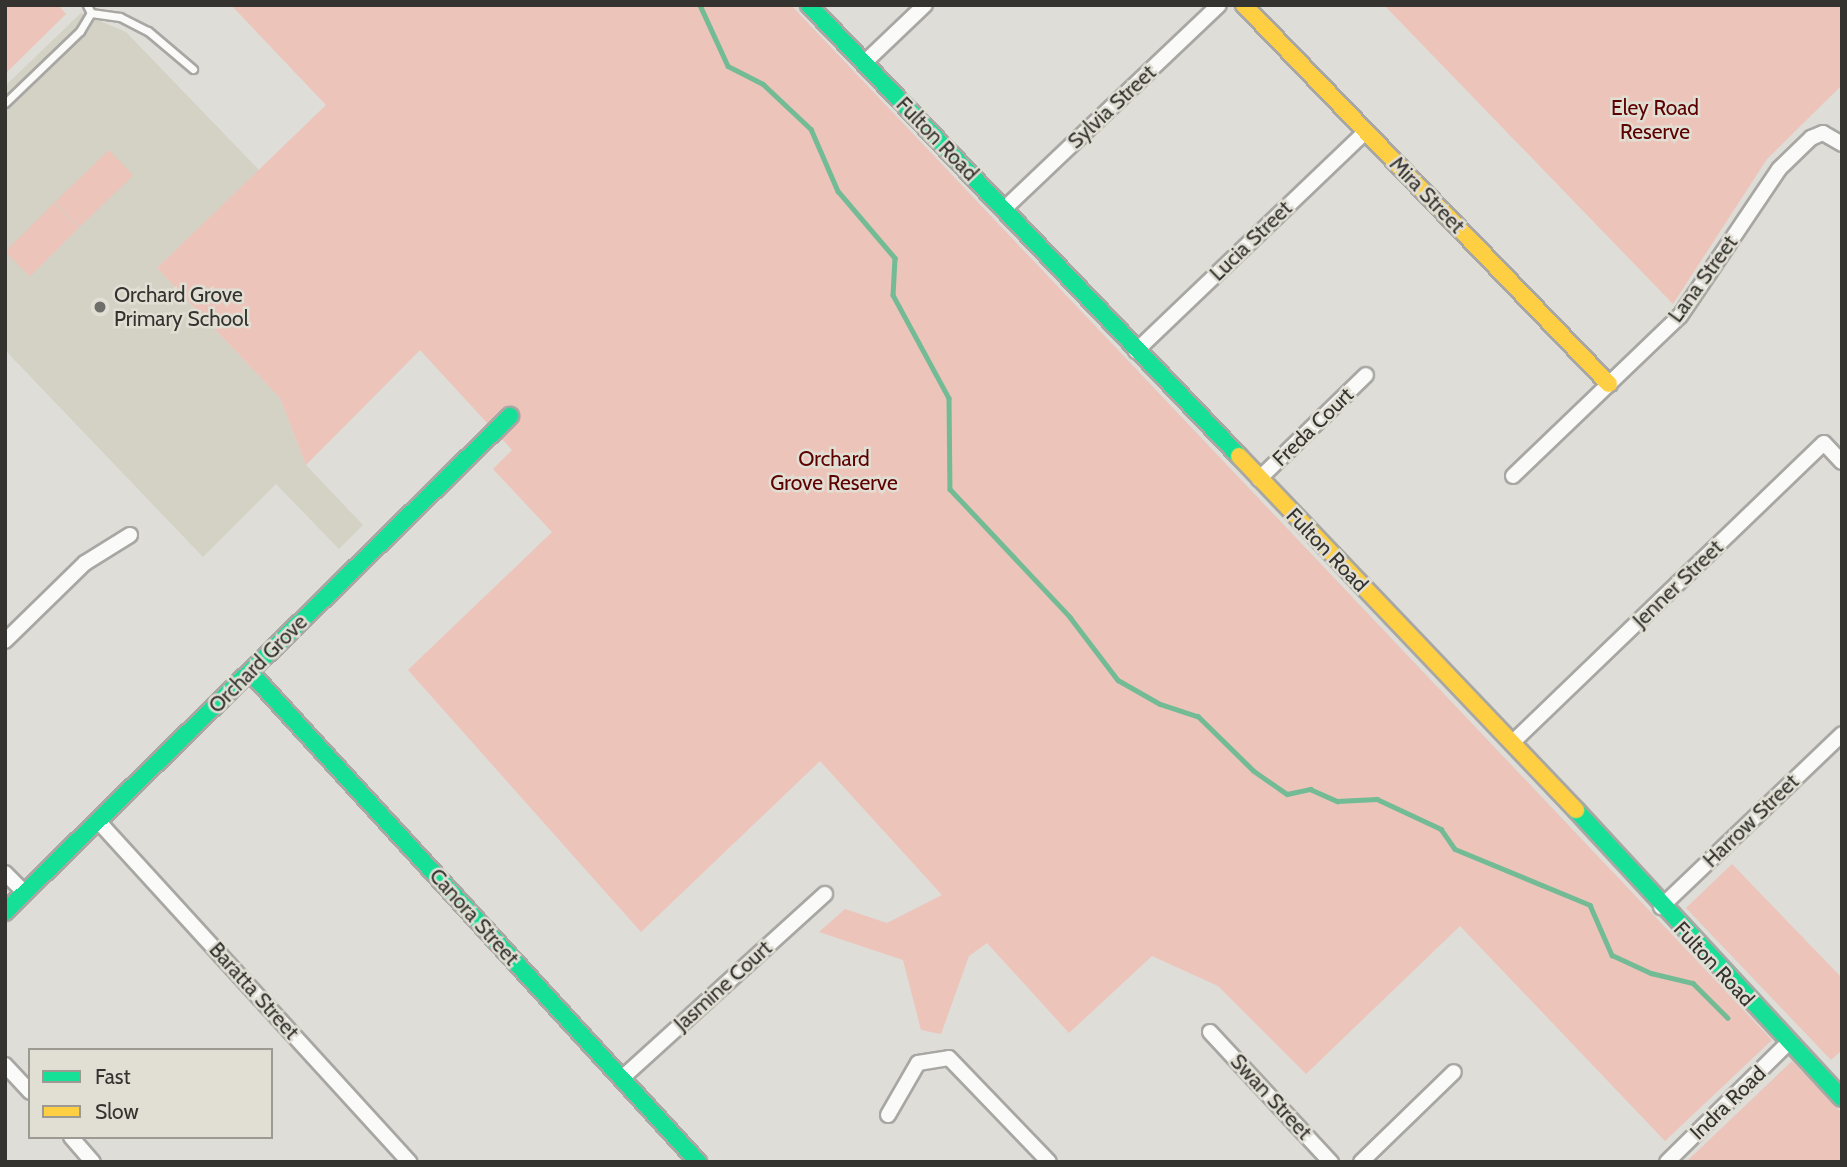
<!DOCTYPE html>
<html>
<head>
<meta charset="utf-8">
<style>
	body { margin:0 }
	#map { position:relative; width:1847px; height:1167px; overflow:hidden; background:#deddd7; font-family:Cabin,sans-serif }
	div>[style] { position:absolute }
	.built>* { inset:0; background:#d4d1c5 }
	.green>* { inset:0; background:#ecc4ba; transform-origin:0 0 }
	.stream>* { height:4.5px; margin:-2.25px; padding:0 2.25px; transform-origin:2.25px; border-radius:2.25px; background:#72bb95 }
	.roads { filter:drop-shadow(2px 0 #a8a7a3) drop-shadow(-2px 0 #a8a7a3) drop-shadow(0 2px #a8a7a3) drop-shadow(0 -2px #a8a7a3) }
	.lane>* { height:7px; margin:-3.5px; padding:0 3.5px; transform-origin:3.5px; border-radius:3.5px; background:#fafaf9 }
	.street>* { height:14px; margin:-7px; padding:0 7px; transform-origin:7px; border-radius:7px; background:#fafaf9 }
	.fast>* { height:16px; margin:-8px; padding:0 8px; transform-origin:8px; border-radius:8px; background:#16e098 }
	.slow>* { height:16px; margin:-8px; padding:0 8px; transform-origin:8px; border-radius:8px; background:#ffcf43 }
	.dots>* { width:19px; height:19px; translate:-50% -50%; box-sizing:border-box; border:4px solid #e1ded4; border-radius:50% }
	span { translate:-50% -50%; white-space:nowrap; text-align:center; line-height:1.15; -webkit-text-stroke:5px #e1ded4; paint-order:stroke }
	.street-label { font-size:21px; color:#34332f }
	.park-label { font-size:21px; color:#5d0100 }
	.poi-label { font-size:21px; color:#34332f }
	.left { translate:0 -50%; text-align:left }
	.frame { position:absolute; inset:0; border:7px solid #34332f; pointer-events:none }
	.legend { position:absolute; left:28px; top:1048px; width:245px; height:91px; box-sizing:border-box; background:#e1ded4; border:2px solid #9c9a92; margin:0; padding:9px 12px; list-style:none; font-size:21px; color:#34332f }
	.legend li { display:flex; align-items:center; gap:14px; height:35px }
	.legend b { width:35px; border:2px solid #9c9a92 }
</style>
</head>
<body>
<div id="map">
	<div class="built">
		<i style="clip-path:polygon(81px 13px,126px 32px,259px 170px,157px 268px,280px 398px,306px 465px,363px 525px,339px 549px,276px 484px,203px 557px,5px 350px,5px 86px)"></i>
	</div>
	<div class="green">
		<i style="clip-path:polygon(5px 5px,58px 5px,66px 14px,5px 74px)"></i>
		<i style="clip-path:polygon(231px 5px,791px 5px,1772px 1040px,1665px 1141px,1460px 926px,1306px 1074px,1218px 986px,1152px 956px,1069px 1033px,987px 943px,969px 956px,941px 1034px,921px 1030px,903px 960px,819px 932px,845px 909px,887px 923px,942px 895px,820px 761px,641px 932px,408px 670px,552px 532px,493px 469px,512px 450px,420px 350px,306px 465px,280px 398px,157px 268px,326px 105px)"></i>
		<i style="clip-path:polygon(1384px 5px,1842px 5px,1842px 85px,1767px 159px,1673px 304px)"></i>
		<i style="left:109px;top:150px;width:35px;height:75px;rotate:46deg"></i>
		<i style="left:54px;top:203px;width:35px;height:69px;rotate:45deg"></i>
		<i style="clip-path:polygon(1732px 864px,1842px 978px,1842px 1050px,1831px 1060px,1686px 908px)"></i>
		<i style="clip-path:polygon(1792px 1061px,1842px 1113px,1842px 1162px,1686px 1162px)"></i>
	</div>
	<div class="stream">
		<i style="left:700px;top:5px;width:67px;rotate:65.3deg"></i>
		<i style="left:728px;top:66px;width:39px;rotate:27deg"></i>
		<i style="left:763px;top:84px;width:66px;rotate:43.2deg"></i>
		<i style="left:811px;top:129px;width:68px;rotate:66.5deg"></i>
		<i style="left:838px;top:191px;width:88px;rotate:49.6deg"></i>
		<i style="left:895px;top:258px;width:37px;rotate:93deg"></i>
		<i style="left:893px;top:295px;width:117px;rotate:61.5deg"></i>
		<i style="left:949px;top:398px;width:91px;rotate:89.4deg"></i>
		<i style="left:950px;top:489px;width:175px;rotate:46.8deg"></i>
		<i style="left:1070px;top:617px;width:79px;rotate:52.7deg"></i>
		<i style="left:1118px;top:680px;width:48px;rotate:29.7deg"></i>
		<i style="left:1160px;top:704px;width:40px;rotate:18deg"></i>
		<i style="left:1198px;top:716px;width:78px;rotate:44.5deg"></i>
		<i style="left:1254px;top:771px;width:40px;rotate:34.9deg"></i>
		<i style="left:1287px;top:794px;width:24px;rotate:-12deg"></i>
		<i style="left:1310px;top:789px;width:30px;rotate:24deg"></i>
		<i style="left:1337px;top:801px;width:40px;rotate:-2.9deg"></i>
		<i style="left:1377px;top:799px;width:71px;rotate:25.1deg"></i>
		<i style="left:1441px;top:829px;width:24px;rotate:55deg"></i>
		<i style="left:1455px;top:849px;width:146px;rotate:22.5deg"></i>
		<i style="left:1590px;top:905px;width:55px;rotate:66.3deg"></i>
		<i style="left:1612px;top:955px;width:43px;rotate:24.8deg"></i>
		<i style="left:1651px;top:973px;width:43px;rotate:13.4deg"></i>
		<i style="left:1693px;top:983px;width:49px;rotate:45deg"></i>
	</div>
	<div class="roads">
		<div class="lane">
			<i style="left:91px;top:13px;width:29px;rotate:8deg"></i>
			<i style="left:120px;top:17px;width:31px;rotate:27deg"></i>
			<i style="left:148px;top:31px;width:59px;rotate:40.2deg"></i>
			<i style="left:5px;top:103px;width:104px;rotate:-43.8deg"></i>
			<i style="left:80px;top:31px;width:21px;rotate:-59deg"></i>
			<i style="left:91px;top:13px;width:9px;rotate:-117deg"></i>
		</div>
		<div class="street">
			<i style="left:864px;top:63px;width:84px;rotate:-43.6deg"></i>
			<i style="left:1004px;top:209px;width:296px;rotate:-43.5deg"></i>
			<i style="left:1136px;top:351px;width:318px;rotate:-43.7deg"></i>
			<i style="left:1513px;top:476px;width:231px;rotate:-43.8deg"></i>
			<i style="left:1680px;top:316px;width:177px;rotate:-56deg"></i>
			<i style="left:1779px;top:169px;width:45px;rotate:-44.1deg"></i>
			<i style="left:1811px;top:138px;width:13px;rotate:-23deg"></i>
			<i style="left:1823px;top:133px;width:22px;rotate:30deg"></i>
			<i style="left:1259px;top:479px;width:149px;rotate:-44.2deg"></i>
			<i style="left:5px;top:641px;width:112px;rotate:-44.3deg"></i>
			<i style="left:85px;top:563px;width:53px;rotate:-31.9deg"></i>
			<i style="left:1513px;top:742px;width:431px;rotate:-43.9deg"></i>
			<i style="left:1824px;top:443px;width:26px;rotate:47deg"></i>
			<i style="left:98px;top:821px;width:462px;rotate:47.6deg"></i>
			<i style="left:5px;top:873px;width:27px;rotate:45deg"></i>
			<i style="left:1661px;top:907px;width:250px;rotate:-43.7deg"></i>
			<i style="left:1210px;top:1032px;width:178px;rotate:47.1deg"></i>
			<i style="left:5px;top:1065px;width:37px;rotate:47deg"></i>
			<i style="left:622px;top:1078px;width:274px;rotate:-42.2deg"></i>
			<i style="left:888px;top:1115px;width:60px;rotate:-60deg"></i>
			<i style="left:918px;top:1063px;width:31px;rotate:-9deg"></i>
			<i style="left:949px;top:1058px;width:144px;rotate:46.1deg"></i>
			<i style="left:71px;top:1137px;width:33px;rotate:49deg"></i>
			<i style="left:1361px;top:1162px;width:129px;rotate:-44.1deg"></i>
			<i style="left:1667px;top:1162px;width:170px;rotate:-44.5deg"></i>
		</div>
		<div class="fast">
			<i style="left:809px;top:5px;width:623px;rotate:46.37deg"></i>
			<i style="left:250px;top:672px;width:664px;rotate:47.56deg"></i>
			<i style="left:1576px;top:810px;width:392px;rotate:47.3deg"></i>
			<i style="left:5px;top:912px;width:708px;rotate:-44.48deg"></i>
		</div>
		<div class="slow">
			<i style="left:1244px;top:5px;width:526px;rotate:46.08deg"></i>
			<i style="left:1239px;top:456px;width:489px;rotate:46.4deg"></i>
		</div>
	</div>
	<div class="dots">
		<i style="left:100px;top:307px;background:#706e6a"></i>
	</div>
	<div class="street-label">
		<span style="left:1112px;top:107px;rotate:-43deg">Sylvia Street</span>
		<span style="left:937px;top:139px;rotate:46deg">Fulton Road</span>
		<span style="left:1427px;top:195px;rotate:46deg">Mira Street</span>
		<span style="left:1251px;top:241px;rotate:-44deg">Lucia Street</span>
		<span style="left:1703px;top:279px;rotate:-54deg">Lana Street</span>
		<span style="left:1313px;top:427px;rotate:-44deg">Freda Court</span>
		<span style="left:1327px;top:550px;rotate:46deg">Fulton Road</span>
		<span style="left:1678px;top:584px;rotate:-44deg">Jenner Street</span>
		<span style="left:258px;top:664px;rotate:-45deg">Orchard Grove</span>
		<span style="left:1751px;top:821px;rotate:-44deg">Harrow Street</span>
		<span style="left:474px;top:917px;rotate:48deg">Canora Street</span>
		<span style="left:1714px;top:964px;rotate:47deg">Fulton Road</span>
		<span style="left:723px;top:986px;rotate:-42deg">Jasmine Court</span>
		<span style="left:254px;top:991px;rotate:48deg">Baratta Street</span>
		<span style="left:1271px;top:1097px;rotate:47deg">Swan Street</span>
		<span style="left:1728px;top:1103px;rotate:-44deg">Indra Road</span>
	</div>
	<div class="park-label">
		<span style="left:1655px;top:120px">Eley Road<br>Reserve</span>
		<span style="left:834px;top:471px">Orchard<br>Grove Reserve</span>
	</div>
	<div class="poi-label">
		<span class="left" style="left:114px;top:307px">Orchard Grove<br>Primary School</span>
	</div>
	<div class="frame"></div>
	<ul class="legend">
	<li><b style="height:9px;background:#16e098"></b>Fast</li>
	<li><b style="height:9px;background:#ffcf43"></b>Slow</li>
	</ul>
</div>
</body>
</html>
